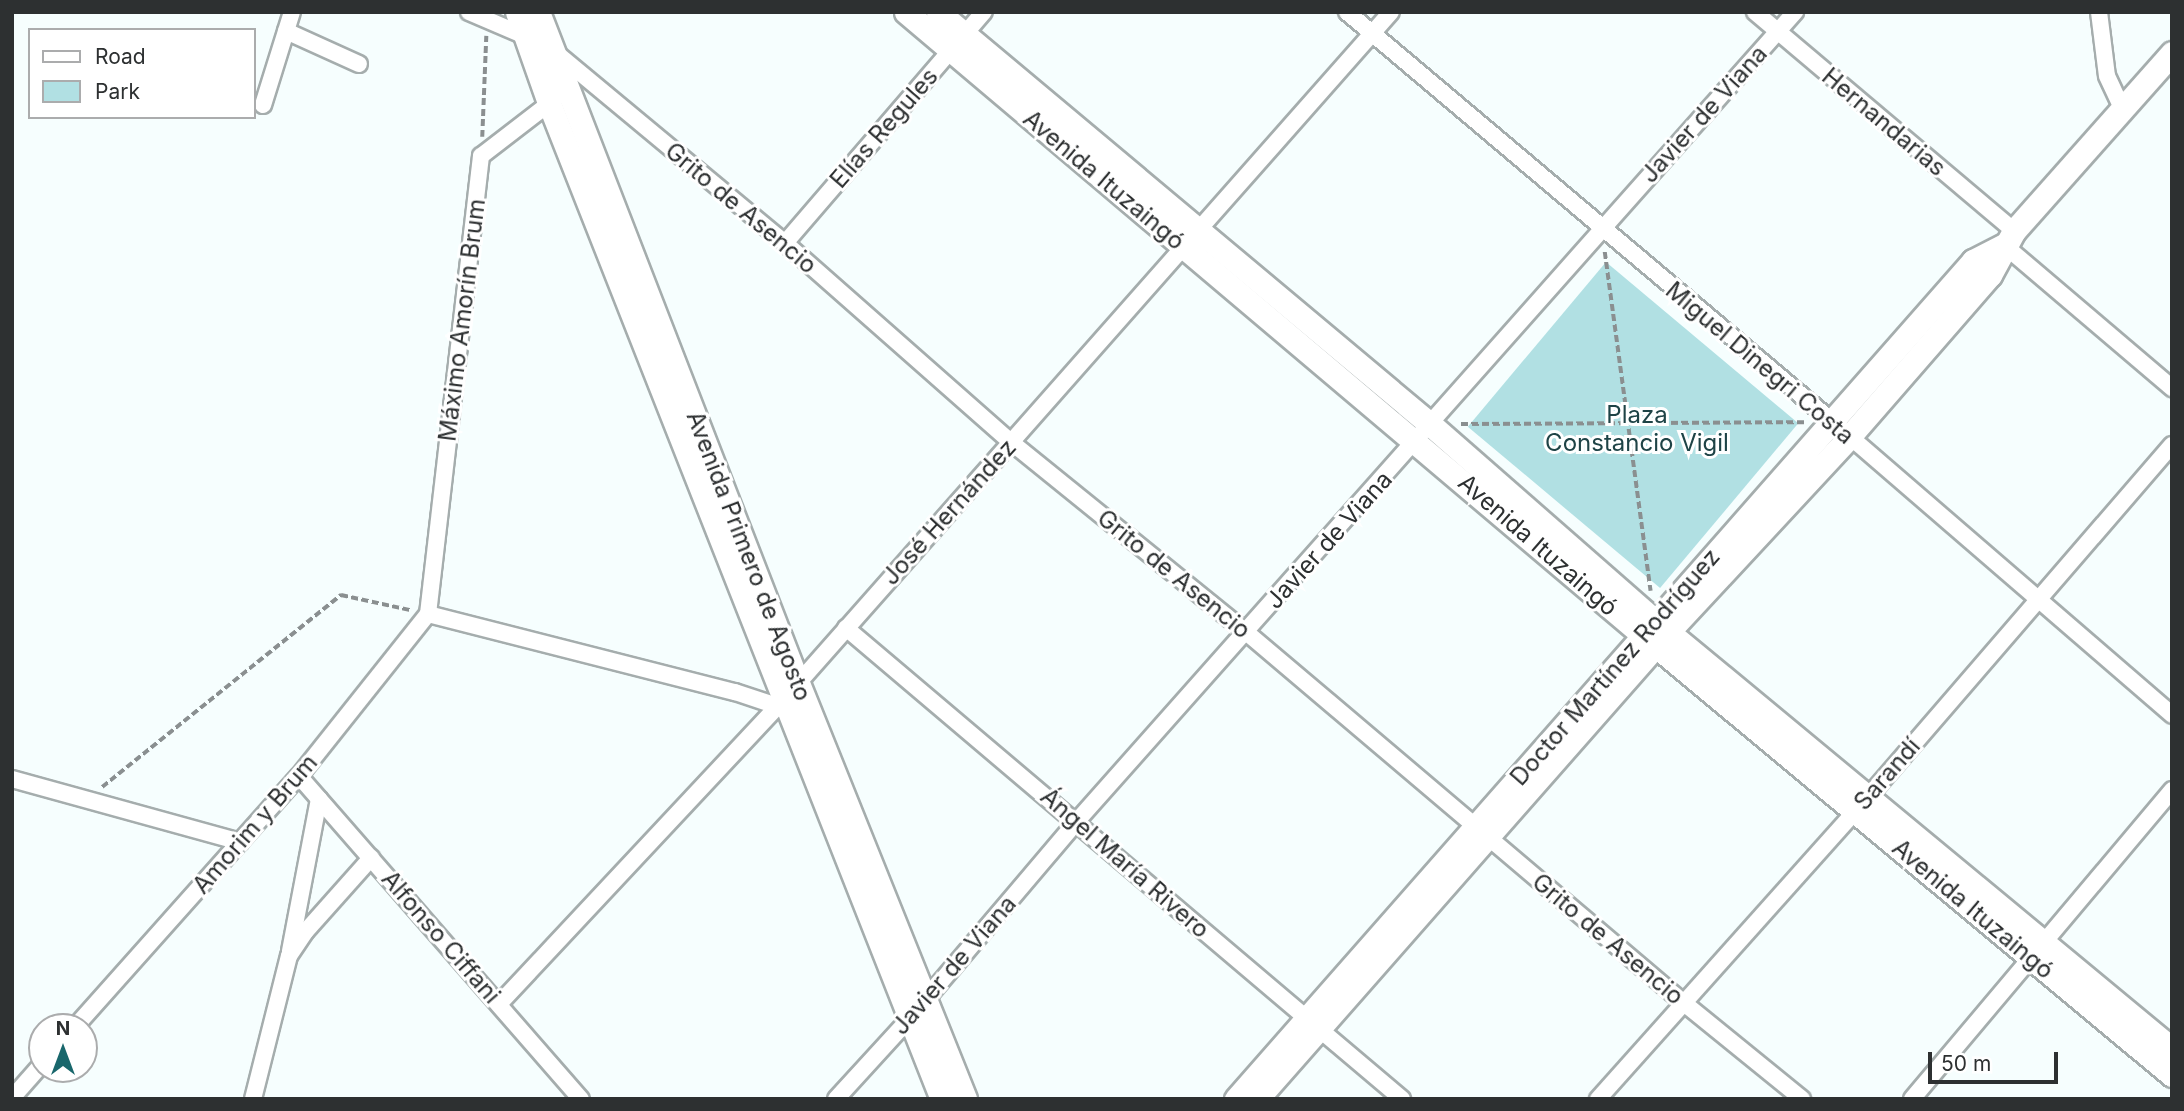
<!DOCTYPE html>
<html>
<head>
<meta charset="utf-8">
<style>
	body { margin:0 }
	#map { position:relative; width:2184px; height:1111px; overflow:hidden; background:#f6fefe; font-family:Inter,sans-serif }
	div>[style] { position:absolute }
	.green>* { inset:0; background:#b1e0e3; transform-origin:0 0 }
	.path>* { height:3.5px; margin-top:-1.75px; transform-origin:0; background:repeating-linear-gradient(90deg,#8a8f90 0 7px,transparent 0 10.5px) }
	.roads { filter:drop-shadow(2px 0 #a5adad) drop-shadow(-2px 0 #a5adad) drop-shadow(0 2px #a5adad) drop-shadow(0 -2px #a5adad) }
	.street>* { height:16px; margin:-8px; padding:0 8px; transform-origin:8px; border-radius:8px; background:#fff }
	.secondary>* { height:23px; margin:-11.5px; padding:0 11.5px; transform-origin:11.5px; border-radius:11.5px; background:#fff }
	span { translate:-50% -50%; white-space:nowrap; text-align:center; line-height:1.15; -webkit-text-stroke:6px #fff; paint-order:stroke }
	.street-label { font-size:24px; color:#2d3031 }
	.park-label { font-size:24px; color:#1e4346 }
	.frame { position:absolute; inset:0; border:14px solid #2d3031; pointer-events:none }
	.legend { position:absolute; left:28px; top:28px; width:228px; height:91px; box-sizing:border-box; background:#fff; border:2px solid #abacad; margin:0; padding:9px 12px; list-style:none; font-size:21px; color:#2d3031 }
	.legend li { display:flex; align-items:center; gap:14px; height:35px }
	.legend b { width:35px; border:2px solid #abacad }
	.north { position:absolute; left:28px; top:1013px; width:70px; height:70px; box-sizing:border-box; background:#fff; border:2px solid #abacad; border-radius:50%; rotate:0deg; font-size:19px; font-weight:700; line-height:28px; text-align:center; color:#2d3031 }
	.north::after { content:''; display:block; margin:auto; width:24px; height:32px; background:#19676c; clip-path:polygon(50% 0,100% 100%,50% 72%,0 100%) }
	.scale { position:absolute; left:1928px; top:1052px; width:130px; height:32px; box-sizing:border-box; border:4px solid #2d3031; border-top:0; padding-left:9px; font-size:21px; line-height:24px; white-space:nowrap; color:#2d3031; -webkit-text-stroke:5px #fff; paint-order:stroke }
</style>
</head>
<body>
<div id="map">
	<div class="green">
		<i style="left:1606px;top:262px;width:251px;height:215px;rotate:40deg"></i>
	</div>
	<div class="path">
		<i style="left:482px;top:137px;width:101px;rotate:-87.7deg"></i>
		<i style="left:1605px;top:252px;width:342px;rotate:82.3deg"></i>
		<i style="left:1461px;top:424px;width:346px;rotate:-0.3deg"></i>
		<i style="left:102px;top:787px;width:307px;rotate:-38.8deg"></i>
		<i style="left:341px;top:595px;width:71px;rotate:12.3deg"></i>
	</div>
	<div class="roads">
		<div class="street">
			<i style="left:469px;top:12px;width:66px;rotate:23.1deg"></i>
			<i style="left:1347px;top:12px;width:636px;rotate:40.15deg"></i>
			<i style="left:1833px;top:422px;width:448px;rotate:40.8deg"></i>
			<i style="left:1755px;top:12px;width:339px;rotate:40.2deg"></i>
			<i style="left:2099px;top:12px;width:64px;rotate:82.9deg"></i>
			<i style="left:2107px;top:76px;width:35px;rotate:65deg"></i>
			<i style="left:286px;top:31px;width:80px;rotate:24.3deg"></i>
			<i style="left:555px;top:52px;width:299px;rotate:39.7deg"></i>
			<i style="left:785px;top:243px;width:301px;rotate:41.4deg"></i>
			<i style="left:1011px;top:442px;width:302px;rotate:39deg"></i>
			<i style="left:1246px;top:632px;width:574px;rotate:40.27deg"></i>
			<i style="left:1684px;top:1003px;width:152px;rotate:39.1deg"></i>
			<i style="left:263px;top:105px;width:97px;rotate:-72.7deg"></i>
			<i style="left:785px;top:243px;width:305px;rotate:-49.3deg"></i>
			<i style="left:2004px;top:245px;width:221px;rotate:40.4deg"></i>
			<i style="left:428px;top:614px;width:461px;rotate:-83.4deg"></i>
			<i style="left:481px;top:156px;width:93px;rotate:-37.6deg"></i>
			<i style="left:428px;top:614px;width:317px;rotate:14.3deg"></i>
			<i style="left:735px;top:692px;width:44px;rotate:18.4deg"></i>
			<i style="left:846px;top:628px;width:729px;rotate:40.27deg"></i>
			<i style="left:299px;top:776px;width:429px;rotate:48.9deg"></i>
			<i style="left:12px;top:779px;width:237px;rotate:15.4deg"></i>
			<i style="left:290px;top:951px;width:155px;rotate:-79.2deg"></i>
			<i style="left:499px;top:1004px;width:419px;rotate:-46.9deg"></i>
			<i style="left:785px;top:698px;width:915px;rotate:-48.54deg"></i>
			<i style="left:75px;top:1027px;width:336px;rotate:-48.3deg"></i>
			<i style="left:299px;top:776px;width:207px;rotate:-51.5deg"></i>
			<i style="left:12px;top:1098px;width:45px;rotate:-48.6deg"></i>
			<i style="left:253px;top:1099px;width:147px;rotate:-75.9deg"></i>
			<i style="left:289px;top:956px;width:30px;rotate:-56deg"></i>
			<i style="left:306px;top:931px;width:98px;rotate:-48.3deg"></i>
			<i style="left:836px;top:1099px;width:110px;rotate:-47.6deg"></i>
			<i style="left:910px;top:1018px;width:258px;rotate:-49.7deg"></i>
			<i style="left:1077px;top:821px;width:1082px;rotate:-48.41deg"></i>
			<i style="left:1598px;top:1099px;width:385px;rotate:-48.2deg"></i>
			<i style="left:1855px;top:812px;width:485px;rotate:-49.2deg"></i>
			<i style="left:1912px;top:1099px;width:404px;rotate:-49.9deg"></i>
		</div>
		<div class="secondary">
			<i style="left:517px;top:12px;width:96px;rotate:70.6deg"></i>
			<i style="left:549px;top:103px;width:1071px;rotate:68.47deg"></i>
			<i style="left:538px;top:12px;width:720px;rotate:68.82deg"></i>
			<i style="left:798px;top:683px;width:448px;rotate:68.1deg"></i>
			<i style="left:906px;top:12px;width:965px;rotate:40.21deg"></i>
			<i style="left:1643px;top:635px;width:688px;rotate:39.75deg"></i>
			<i style="left:938px;top:12px;width:643px;rotate:39.95deg"></i>
			<i style="left:1431px;top:425px;width:298px;rotate:41.2deg"></i>
			<i style="left:1655px;top:621px;width:671px;rotate:39.62deg"></i>
			<i style="left:1236px;top:1099px;width:1116px;rotate:-48.67deg"></i>
			<i style="left:1973px;top:261px;width:35px;rotate:-27deg"></i>
			<i style="left:1257px;top:1099px;width:604px;rotate:-48.69deg"></i>
			<i style="left:1656px;top:645px;width:284px;rotate:-47.1deg"></i>
			<i style="left:1849px;top:437px;width:215px;rotate:-49deg"></i>
			<i style="left:1990px;top:275px;width:50px;rotate:-61.4deg"></i>
			<i style="left:2014px;top:231px;width:238px;rotate:-48.4deg"></i>
		</div>
	</div>
	<div class="street-label">
		<span style="left:1704px;top:114px;rotate:-48deg">Javier de Viana</span>
		<span style="left:1884px;top:122px;rotate:40deg">Hernandarias</span>
		<span style="left:884px;top:128px;rotate:-49deg">Elías Regules</span>
		<span style="left:1104px;top:180px;rotate:40deg">Avenida Ituzaingó</span>
		<span style="left:741px;top:208px;rotate:40deg">Grito de Asencio</span>
		<span style="left:462px;top:320px;rotate:-83deg">Máximo Amorín Brum</span>
		<span style="left:1760px;top:363px;rotate:40deg">Miguel Dinegri Costa</span>
		<span style="left:949px;top:512px;rotate:-48deg">José Hernández</span>
		<span style="left:1329px;top:540px;rotate:-48deg">Javier de Viana</span>
		<span style="left:1538px;top:545px;rotate:41deg">Avenida Ituzaingó</span>
		<span style="left:749px;top:556px;rotate:69deg">Avenida Primero de Agosto</span>
		<span style="left:1174px;top:574px;rotate:39deg">Grito de Asencio</span>
		<span style="left:1615px;top:667px;rotate:-49deg">Doctor Martínez Rodríguez</span>
		<span style="left:1887px;top:774px;rotate:-49deg">Sarandí</span>
		<span style="left:255px;top:824px;rotate:-49deg">Amorim y Brum</span>
		<span style="left:1125px;top:863px;rotate:41deg">Ángel María Rivero</span>
		<span style="left:1973px;top:909px;rotate:40deg">Avenida Ituzaingó</span>
		<span style="left:441px;top:937px;rotate:49deg">Alfonso Ciffani</span>
		<span style="left:1608px;top:939px;rotate:40deg">Grito de Asencio</span>
		<span style="left:954px;top:965px;rotate:-49deg">Javier de Viana</span>
	</div>
	<div class="park-label">
		<span style="left:1637px;top:429px">Plaza<br>Constancio Vigil</span>
	</div>
	<div class="frame"></div>
	<ul class="legend">
	<li><b style="height:9px;background:#fff"></b>Road</li>
	<li><b style="height:19px;background:#b1e0e3"></b>Park</li>
	</ul>
	<div class="north">N</div>
	<div class="scale">50 m</div>
</div>
</body>
</html>
